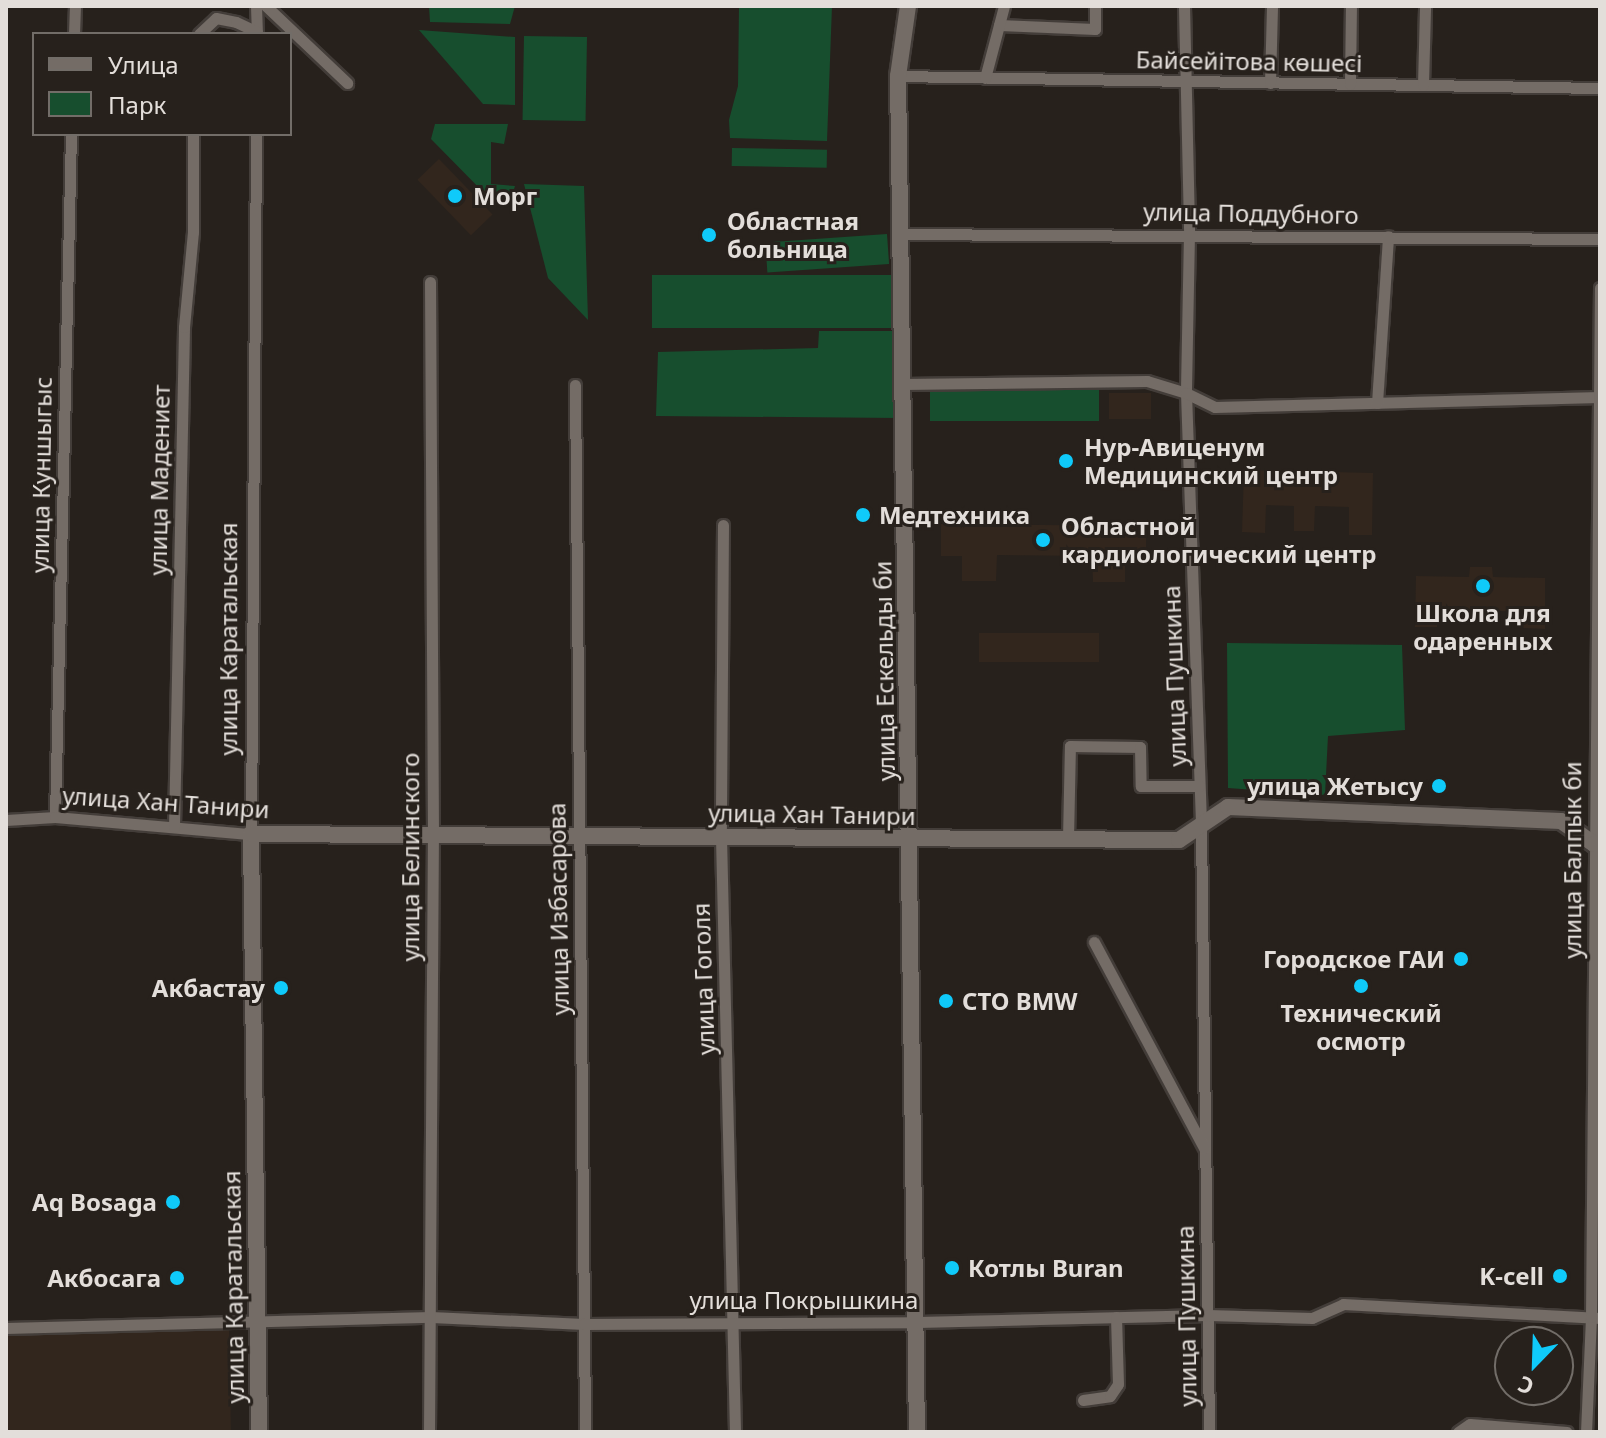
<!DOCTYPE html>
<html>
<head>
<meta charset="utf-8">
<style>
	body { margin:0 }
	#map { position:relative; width:1606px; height:1438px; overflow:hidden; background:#27211c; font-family:"Noto Sans",sans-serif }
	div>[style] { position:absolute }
	.built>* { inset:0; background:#32261d; transform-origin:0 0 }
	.green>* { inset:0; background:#174e2e; transform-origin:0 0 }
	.roads { filter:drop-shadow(2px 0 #433d39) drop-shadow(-2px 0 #433d39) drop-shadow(0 2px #433d39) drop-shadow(0 -2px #433d39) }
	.street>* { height:11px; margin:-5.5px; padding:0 5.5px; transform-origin:5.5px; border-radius:5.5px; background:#746c66 }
	.secondary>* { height:16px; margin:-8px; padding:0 8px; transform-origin:8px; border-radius:8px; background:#746c66 }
	.dots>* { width:22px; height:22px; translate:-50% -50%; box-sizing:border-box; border:4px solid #27211c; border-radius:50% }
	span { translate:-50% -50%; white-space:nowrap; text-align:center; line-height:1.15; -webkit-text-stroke:6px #27211c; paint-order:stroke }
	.street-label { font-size:24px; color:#e3deda }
	.poi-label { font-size:24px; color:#e3deda; font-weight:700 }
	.left { translate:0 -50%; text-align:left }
	.right { translate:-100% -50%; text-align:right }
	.frame { position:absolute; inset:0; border:8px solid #e3deda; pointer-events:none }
	.legend { position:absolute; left:32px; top:32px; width:260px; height:104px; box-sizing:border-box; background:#27211c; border:2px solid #726d68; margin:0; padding:10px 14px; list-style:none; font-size:24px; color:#e3deda }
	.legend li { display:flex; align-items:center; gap:16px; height:40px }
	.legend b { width:40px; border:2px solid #726d68 }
	.north { position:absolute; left:1494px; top:1326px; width:80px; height:80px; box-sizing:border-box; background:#27211c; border:2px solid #726d68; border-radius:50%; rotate:203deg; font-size:22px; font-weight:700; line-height:32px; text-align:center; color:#e3deda }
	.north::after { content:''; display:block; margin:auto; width:28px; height:36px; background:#0fcafa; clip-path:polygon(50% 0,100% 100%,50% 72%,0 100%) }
</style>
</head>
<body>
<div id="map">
	<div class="built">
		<i style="left:439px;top:159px;width:77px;height:30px;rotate:46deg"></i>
		<i style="left:1151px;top:393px;width:26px;height:42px;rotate:90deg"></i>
		<i style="clip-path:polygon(1244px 470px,1373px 473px,1372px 535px,1349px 535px,1349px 507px,1315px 506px,1314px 531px,1294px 531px,1294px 506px,1266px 505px,1265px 533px,1242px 532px)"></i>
		<i style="clip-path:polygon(941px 524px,1146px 526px,1146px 556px,1125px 556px,1125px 582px,1093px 582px,1092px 556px,997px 555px,996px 581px,962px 581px,962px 556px,941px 556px)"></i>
		<i style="clip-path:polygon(1470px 567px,1492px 567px,1493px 577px,1545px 578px,1545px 629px,1522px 628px,1521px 612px,1499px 611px,1498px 619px,1437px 619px,1437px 627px,1415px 627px,1416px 576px,1469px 577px)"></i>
		<i style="left:979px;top:633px;width:120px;height:29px"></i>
		<i style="left:229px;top:1322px;width:110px;height:223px;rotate:89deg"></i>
	</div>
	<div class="green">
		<i style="clip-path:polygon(429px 6px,515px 6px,510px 24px,430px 22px)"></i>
		<i style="clip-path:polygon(739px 6px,832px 6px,827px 141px,730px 138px,729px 120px,738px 86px)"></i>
		<i style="clip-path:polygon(419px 30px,515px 37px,515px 105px,483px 104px)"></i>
		<i style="left:524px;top:36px;width:63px;height:84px;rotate:1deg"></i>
		<i style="clip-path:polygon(435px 124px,508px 124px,504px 144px,491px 142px,491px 184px,515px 186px,511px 199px,502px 205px,490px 199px,431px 139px)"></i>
		<i style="left:732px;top:148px;width:95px;height:18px;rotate:1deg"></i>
		<i style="clip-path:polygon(524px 184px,584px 186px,588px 320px,548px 278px)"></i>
		<i style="left:887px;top:234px;width:30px;height:122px;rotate:86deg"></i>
		<i style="left:652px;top:275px;width:245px;height:53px"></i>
		<i style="clip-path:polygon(819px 331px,898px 331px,899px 418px,656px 416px,658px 352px,818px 348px)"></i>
		<i style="left:1099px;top:388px;width:33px;height:169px;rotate:90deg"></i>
		<i style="clip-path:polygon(1227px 643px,1402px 645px,1405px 730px,1328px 736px,1325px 795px,1228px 788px)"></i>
	</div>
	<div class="roads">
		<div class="street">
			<i style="left:256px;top:6px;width:28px;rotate:88deg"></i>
			<i style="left:266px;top:6px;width:112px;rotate:43.5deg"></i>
			<i style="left:1184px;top:6px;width:227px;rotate:88.7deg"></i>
			<i style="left:1189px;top:233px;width:160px;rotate:91.1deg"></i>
			<i style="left:1186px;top:393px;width:434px;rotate:88deg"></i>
			<i style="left:1201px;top:827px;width:605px;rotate:89.24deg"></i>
			<i style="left:999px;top:25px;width:96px;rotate:2.4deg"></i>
			<i style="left:1095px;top:29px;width:23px;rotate:-90deg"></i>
			<i style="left:74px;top:34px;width:28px;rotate:-88deg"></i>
			<i style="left:199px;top:34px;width:23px;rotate:-43deg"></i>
			<i style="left:216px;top:18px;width:20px;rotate:11deg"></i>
			<i style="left:236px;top:22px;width:23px;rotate:25deg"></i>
			<i style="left:898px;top:76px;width:702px;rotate:0.98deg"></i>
			<i style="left:985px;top:78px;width:74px;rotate:-75.2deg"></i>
			<i style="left:1270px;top:83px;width:77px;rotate:-88.5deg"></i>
			<i style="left:1350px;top:84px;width:78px;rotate:-89.3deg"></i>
			<i style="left:1423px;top:85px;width:79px;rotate:-88.5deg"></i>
			<i style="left:901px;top:234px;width:699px;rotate:0.41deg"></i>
			<i style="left:903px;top:384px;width:244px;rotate:-0.7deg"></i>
			<i style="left:1147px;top:381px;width:41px;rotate:17.1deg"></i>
			<i style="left:1186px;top:393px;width:32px;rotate:26deg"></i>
			<i style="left:1215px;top:407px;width:385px;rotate:-1.5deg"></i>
			<i style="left:575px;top:385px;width:1047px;rotate:89.45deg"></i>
			<i style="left:1377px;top:403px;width:167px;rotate:-86.2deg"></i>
			<i style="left:723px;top:525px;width:312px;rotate:90.4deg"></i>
			<i style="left:721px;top:837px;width:595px;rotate:88.65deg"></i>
			<i style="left:55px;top:817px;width:683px;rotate:-88.66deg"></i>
			<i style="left:6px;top:820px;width:49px;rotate:-3.5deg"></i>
			<i style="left:55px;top:817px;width:197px;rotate:5deg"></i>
			<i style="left:251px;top:834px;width:700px;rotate:-89.59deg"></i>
			<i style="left:174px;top:827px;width:500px;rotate:-88.85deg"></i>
			<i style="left:184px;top:327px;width:95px;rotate:-84.6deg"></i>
			<i style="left:193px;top:232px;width:98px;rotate:-90deg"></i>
			<i style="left:1068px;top:839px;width:93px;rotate:-88.8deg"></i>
			<i style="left:1070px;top:746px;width:70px;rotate:0.8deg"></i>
			<i style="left:1140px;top:747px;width:39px;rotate:89deg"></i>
			<i style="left:1141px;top:786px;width:58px"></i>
			<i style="left:1094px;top:942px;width:234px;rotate:61.9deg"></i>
			<i style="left:6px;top:1328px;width:425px;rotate:-1.5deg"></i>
			<i style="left:431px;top:1317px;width:153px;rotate:2.6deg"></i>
			<i style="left:584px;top:1324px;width:334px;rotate:-0.3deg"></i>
			<i style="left:918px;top:1322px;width:290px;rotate:-1.4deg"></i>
			<i style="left:1208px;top:1315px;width:104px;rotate:1.7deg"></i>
			<i style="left:1312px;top:1318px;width:34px;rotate:-24deg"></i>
			<i style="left:1343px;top:1304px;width:257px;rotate:3.1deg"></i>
			<i style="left:1083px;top:1400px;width:27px;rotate:-8deg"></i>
			<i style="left:1110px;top:1396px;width:14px;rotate:-56deg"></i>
			<i style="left:1118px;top:1384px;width:67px;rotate:-91.7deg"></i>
			<i style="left:429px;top:1432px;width:597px;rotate:-89.62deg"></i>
			<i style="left:433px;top:835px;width:553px;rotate:-90.31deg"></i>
			<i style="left:1458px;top:1432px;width:14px;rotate:-34deg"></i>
			<i style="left:1470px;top:1424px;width:97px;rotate:4.7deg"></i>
			<i style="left:1586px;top:1432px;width:115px;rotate:-87.5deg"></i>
			<i style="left:1591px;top:1317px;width:1029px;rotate:-89.5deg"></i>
		</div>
		<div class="secondary">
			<i style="left:908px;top:6px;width:71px;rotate:98.1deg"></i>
			<i style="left:898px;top:76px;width:1356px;rotate:89.2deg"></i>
			<i style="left:259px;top:1432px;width:598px;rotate:-90.77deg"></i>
			<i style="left:251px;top:834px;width:928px;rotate:0.37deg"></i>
			<i style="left:1179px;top:840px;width:59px;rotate:-34deg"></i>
			<i style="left:1228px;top:807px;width:333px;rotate:2.4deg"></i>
			<i style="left:1561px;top:821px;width:40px;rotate:34.9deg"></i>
			<i style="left:1594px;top:844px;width:6px"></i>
		</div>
	</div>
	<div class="dots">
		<i style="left:455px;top:196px;background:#0fcafa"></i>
		<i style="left:709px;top:235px;background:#0fcafa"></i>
		<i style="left:1066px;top:461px;background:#0fcafa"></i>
		<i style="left:863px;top:515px;background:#0fcafa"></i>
		<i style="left:1043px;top:540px;background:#0fcafa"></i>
		<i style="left:1483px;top:586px;background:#0fcafa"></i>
		<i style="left:1439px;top:786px;background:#0fcafa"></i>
		<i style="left:1461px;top:959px;background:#0fcafa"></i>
		<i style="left:1361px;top:986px;background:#0fcafa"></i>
		<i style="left:281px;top:988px;background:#0fcafa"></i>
		<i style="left:946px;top:1001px;background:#0fcafa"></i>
		<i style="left:173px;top:1202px;background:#0fcafa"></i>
		<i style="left:952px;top:1268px;background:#0fcafa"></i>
		<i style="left:1560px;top:1276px;background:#0fcafa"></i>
		<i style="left:177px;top:1278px;background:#0fcafa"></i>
	</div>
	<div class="street-label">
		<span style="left:1249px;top:61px;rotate:1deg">Байсейітова көшесі</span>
		<span style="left:1251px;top:213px;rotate:1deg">улица Поддубного</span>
		<span style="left:41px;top:475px;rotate:-89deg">улица Куншыгыс</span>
		<span style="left:159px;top:480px;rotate:-89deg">улица Мадениет</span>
		<span style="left:228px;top:639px;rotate:-90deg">улица Каратальская</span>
		<span style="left:884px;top:671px;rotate:-91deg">улица Ескельды би</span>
		<span style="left:1174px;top:676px;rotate:-92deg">улица Пушкина</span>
		<span style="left:166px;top:802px;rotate:4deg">улица Хан Танири</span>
		<span style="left:812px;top:814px;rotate:1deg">улица Хан Танири</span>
		<span style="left:410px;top:857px;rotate:-90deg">улица Белинского</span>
		<span style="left:1572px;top:860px;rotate:-90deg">улица Балпык би</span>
		<span style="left:558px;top:909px;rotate:-91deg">улица Избасарова</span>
		<span style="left:703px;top:979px;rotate:-92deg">улица Гоголя</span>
		<span style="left:233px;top:1287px;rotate:-91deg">улица Каратальская</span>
		<span style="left:804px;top:1300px">улица Покрышкина</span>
		<span style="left:1186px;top:1316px;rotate:-91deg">улица Пушкина</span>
	</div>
	<div class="poi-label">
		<span class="left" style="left:473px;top:196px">Морг</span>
		<span class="left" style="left:727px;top:235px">Областная<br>больница</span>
		<span class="left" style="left:1084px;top:461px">Нур-Авиценум<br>Медицинский центр</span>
		<span class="left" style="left:879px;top:515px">Медтехника</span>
		<span class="left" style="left:1061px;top:540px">Областной<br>кардиологический центр</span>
		<span style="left:1483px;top:627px">Школа для<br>одаренных</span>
		<span class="right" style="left:1423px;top:786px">улица Жетысу</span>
		<span class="right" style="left:1445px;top:959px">Городское ГАИ</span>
		<span class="right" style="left:265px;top:988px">Акбастау</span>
		<span class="left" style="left:962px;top:1001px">СТО BMW</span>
		<span style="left:1361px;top:1027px">Технический<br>осмотр</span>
		<span class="right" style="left:157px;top:1202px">Aq Bosaga</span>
		<span class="left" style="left:968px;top:1268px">Котлы Buran</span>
		<span class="right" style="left:1544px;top:1276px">K-cell</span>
		<span class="right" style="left:161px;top:1278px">Акбосага</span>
	</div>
	<div class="frame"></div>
	<ul class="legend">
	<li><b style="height:10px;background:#746c66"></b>Улица</li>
	<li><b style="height:22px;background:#174e2e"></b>Парк</li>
	</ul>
	<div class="north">С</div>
</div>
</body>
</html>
